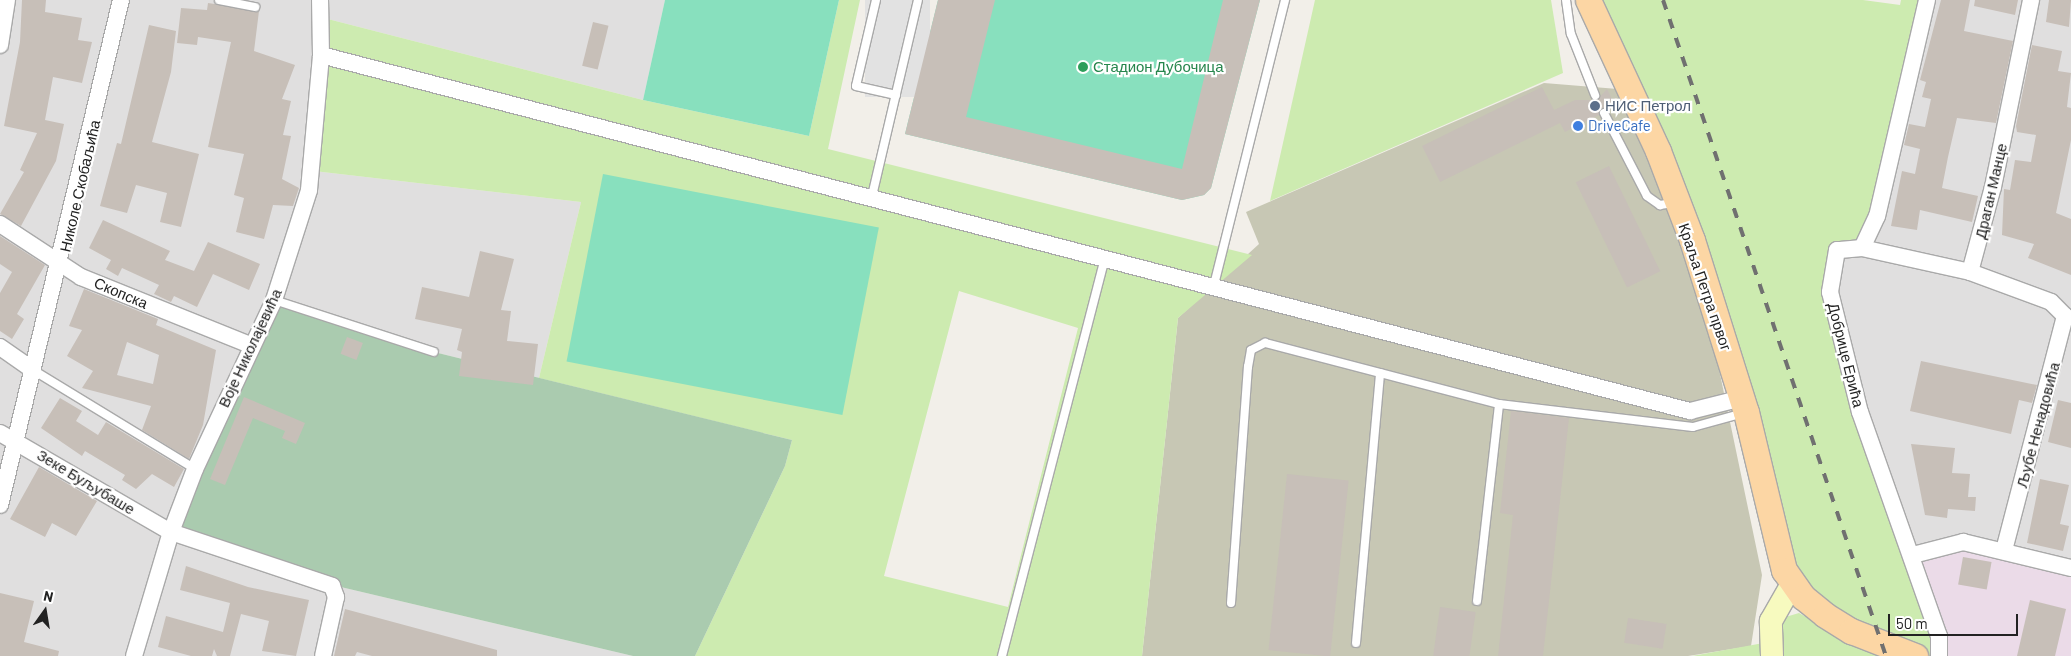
<!DOCTYPE html>
<html>
<head>
<meta charset="utf-8">
<style>
	body { margin:0 }
	#map { position:relative; width:2071px; height:656px; overflow:hidden; background:#f2efe9; font-family:Barlow,sans-serif }
	div>[style] { position:absolute }
	.residential>* { inset:0; background:#e0dfdf }
	.industrial>* { inset:0; background:#ebdbe8 }
	.construction>* { inset:0; background:#c7c7b4 }
	.grass>* { inset:0; background:#cdebb0 }
	.cemetery>* { inset:0; background:#aacbaf }
	.pitch>* { inset:0; background:#88e0be; transform-origin:0 0 }
	.parking>* { inset:0; background:#e2e2e2; transform-origin:0 0 }
	.building>* { inset:0; background:#c7bfb8; transform-origin:0 0 }
	.roads { filter:drop-shadow(1px 0 #a9a9a9) drop-shadow(-1px 0 #a9a9a9) drop-shadow(0 1px #a9a9a9) drop-shadow(0 -1px #a9a9a9) }
	.lane>* { height:8px; margin:-4px; padding:0 4px; transform-origin:4px; border-radius:4px; background:#fff }
	.street>* { height:16px; margin:-8px; padding:0 8px; transform-origin:8px; border-radius:8px; background:#fff }
	.secondary>* { height:22px; margin:-11px; padding:0 11px; transform-origin:11px; border-radius:11px; background:#f7fabf }
	.primary>* { height:25px; margin:-12.5px; padding:0 12.5px; transform-origin:12.5px; border-radius:12.5px; background:#fcd6a4 }
	.rail>* { height:4px; margin-top:-2px; transform-origin:0; background:repeating-linear-gradient(90deg,#707070 0 10px,transparent 0 20px) }
	.dots>* { width:14px; height:14px; translate:-50% -50%; box-sizing:border-box; border:2px solid #fff; border-radius:50% }
	span { translate:-50% -50%; white-space:nowrap; text-align:center; line-height:1.15; -webkit-text-stroke:4.5px #fff; paint-order:stroke }
	.leisure-label { font-size:15px; color:#27864d }
	.left { translate:0 -50%; text-align:left }
	.service-label { font-size:15px; color:#4e5e75 }
	.shop-label { font-size:15px; color:#366cbe }
	.street-label { font-size:15px; color:#222 }
	.north { position:absolute; left:20px; top:586px; width:50px; height:50px; -webkit-text-stroke:4px #fff; paint-order:stroke; rotate:13deg; font-size:14px; font-weight:700; line-height:20px; text-align:center; color:#222 }
	.north::after { content:''; display:block; margin:auto; width:18px; height:22px; background:#222; clip-path:polygon(50% 0,100% 100%,50% 72%,0 100%) }
	.scale { position:absolute; left:1888px; top:614px; width:130px; height:22px; box-sizing:border-box; border:2px solid #222; border-top:0; padding-left:6px; font-size:15px; line-height:18px; white-space:nowrap; color:#222; -webkit-text-stroke:4px #fff; paint-order:stroke }
</style>
</head>
<body>
<div id="map">
	<div class="residential">
		<i style="clip-path:polygon(0 0,665px 0,643px 100px,320px 17px,314px 171px,581px 202px,539px 378px,434px 352px,345px 588px,633px 656px,0 656px)"></i>
		<i style="clip-path:polygon(1927px 0,2071px 0,2071px 568px,1913px 555px,1860px 412px,1832px 272px)"></i>
	</div>
	<div class="industrial">
		<i style="clip-path:polygon(1945px 544px,2071px 568px,2071px 656px,1939px 656px,1913px 555px)"></i>
	</div>
	<div class="construction">
		<i style="clip-path:polygon(1544px 83px,1630px 90px,1692px 240px,1762px 575px,1751px 646px,1688px 656px,1142px 656px,1178px 318px,1259px 244px,1246px 212px)"></i>
	</div>
	<div class="grass">
		<i style="clip-path:polygon(evenodd,839px 0,860px 0,828px 149px,1252px 255px,1178px 318px,1142px 656px,695px 656px,785px 466px,792px 440px,539px 378px,581px 202px,314px 171px,320px 17px,643px 100px,809px 136px,839px 0,959px 291px,1078px 328px,1008px 607px,884px 576px,959px 291px)"></i>
		<i style="clip-path:polygon(1315px 0,1551px 0,1563px 73px,1270px 201px)"></i>
		<i style="clip-path:polygon(1588px 0,1863px 0,1900px 5px,1901px 0,1927px 0,1862px 248px,1842px 247px,1830px 292px,1939px 656px,1915px 656px,1825px 615px,1791px 563px,1761px 436px)"></i>
		<i style="clip-path:polygon(1799px 613px,1841px 637px,1886px 656px,1776px 656px,1782px 618px)"></i>
		<i style="clip-path:polygon(1769px 642px,1772px 656px,1692px 656px)"></i>
	</div>
	<div class="cemetery">
		<i style="clip-path:polygon(274px 300px,434px 352px,792px 440px,785px 466px,695px 656px,633px 656px,345px 588px,171px 532px)"></i>
	</div>
	<div class="pitch">
		<i style="clip-path:polygon(665px 0,839px 0,809px 136px,643px 100px)"></i>
		<i style="clip-path:polygon(938px 0,1260px 0,1211px 188px,1204px 195px,1182px 200px,905px 134px)"></i>
		<i style="left:603px;top:174px;width:281px;height:191px;rotate:11deg"></i>
	</div>
	<div class="parking">
		<i style="left:865px;top:0;width:65px;height:97px"></i>
	</div>
	<div class="building">
		<i style="clip-path:polygon(22px 0,46px 0,45px 12px,82px 18px,78px 40px,92px 42px,82px 83px,53px 77px,45px 120px,64px 124px,56px 161px,21px 226px,0 214px,24px 172px,20px 170px,37px 133px,4px 126px,20px 42px)"></i>
		<i style="clip-path:polygon(938px 0,995px 0,966px 117px,1182px 169px,1223px 0,1260px 0,1211px 188px,1204px 195px,1182px 200px,905px 134px)"></i>
		<i style="clip-path:polygon(1941px 0,1970px 0,1964px 31px,2013px 41px,1996px 123px,1957px 118px,1948px 157px,1942px 188px,1978px 196px,1972px 222px,1920px 210px,1917px 230px,1891px 226px,1902px 171px,1915px 174px,1920px 149px,1904px 145px,1909px 124px,1925px 127px,1931px 99px,1922px 97px,1926px 82px,1920px 80px)"></i>
		<i style="clip-path:polygon(1975px 0,2018px 0,2015px 15px,1974px 6px)"></i>
		<i style="clip-path:polygon(2049px 0,2071px 0,2069px 27px,2046px 22px)"></i>
		<i style="clip-path:polygon(208px 3px,259px 11px,254px 51px,295px 65px,282px 99px,291px 101px,283px 135px,291px 136px,282px 179px,299px 188px,293px 206px,273px 205px,264px 239px,236px 232px,244px 198px,234px 195px,244px 154px,208px 147px,231px 42px,198px 37px,197px 45px,177px 43px,181px 8px,207px 10px)"></i>
		<i style="left:593px;top:22px;width:16px;height:45px;rotate:14deg"></i>
		<i style="clip-path:polygon(149px 25px,176px 31px,171px 72px,152px 142px,199px 154px,181px 227px,160px 222px,167px 193px,136px 185px,127px 213px,100px 206px,117px 143px,121px 144px)"></i>
		<i style="clip-path:polygon(2032px 45px,2062px 51px,2058px 71px,2071px 73px,2067px 107px,2071px 108px,2071px 140px,2056px 213px,2071px 219px,2071px 275px,2028px 258px,2034px 244px,2002px 235px,2004px 189px,2010px 190px,2015px 160px,2031px 162px,2036px 135px,2017px 132px,2016px 126px)"></i>
		<i style="clip-path:polygon(1542px 87px,1554px 110px,1575px 100px,1597px 100px,1607px 89px,1616px 107px,1602px 108px,1599px 115px,1565px 132px,1560px 123px,1440px 182px,1422px 146px)"></i>
		<i style="left:1609px;top:166px;width:117px;height:37px;rotate:64deg"></i>
		<i style="clip-path:polygon(103px 220px,170px 251px,165px 260px,194px 271px,208px 242px,260px 264px,249px 290px,213px 274px,197px 307px,174px 296px,171px 302px,154px 294px,159px 285px,122px 268px,118px 276px,106px 269px,111px 260px,89px 248px)"></i>
		<i style="clip-path:polygon(0 236px,45px 265px,17px 314px,24px 319px,12px 339px,0 331px,0 293px,12px 272px,0 264px)"></i>
		<i style="clip-path:polygon(480px 251px,514px 259px,501px 310px,511px 311px,507px 341px,538px 344px,533px 385px,459px 376px,462px 352px,457px 350px,462px 329px,415px 319px,422px 287px,469px 297px)"></i>
		<i style="clip-path:polygon(evenodd,84px 289px,158px 319px,156px 325px,216px 350px,203px 425px,189px 459px,142px 430px,151px 406px,82px 388px,93px 371px,67px 356px,82px 330px,69px 326px,84px 289px,127px 342px,159px 355px,153px 384px,117px 375px,127px 342px)"></i>
		<i style="left:347px;top:337px;width:17px;height:18px;rotate:21deg"></i>
		<i style="clip-path:polygon(1921px 361px,2037px 385px,2032px 403px,2019px 400px,2011px 434px,1910px 411px)"></i>
		<i style="clip-path:polygon(244px 397px,305px 423px,296px 444px,282px 438px,285px 431px,253px 418px,225px 485px,210px 479px)"></i>
		<i style="clip-path:polygon(60px 398px,82px 411px,76px 421px,98px 435px,106px 422px,184px 469px,174px 487px,152px 474px,136px 489px,122px 480px,125px 475px,85px 451px,82px 456px,41px 428px)"></i>
		<i style="clip-path:polygon(2058px 400px,2071px 403px,2071px 448px,2048px 442px)"></i>
		<i style="clip-path:polygon(1511px 411px,1569px 418px,1543px 656px,1498px 656px,1513px 515px,1500px 513px)"></i>
		<i style="clip-path:polygon(1911px 444px,1955px 448px,1952px 473px,1970px 474px,1968px 497px,1976px 497px,1975px 511px,1948px 509px,1947px 518px,1925px 515px)"></i>
		<i style="clip-path:polygon(39px 467px,97px 501px,76px 536px,52px 523px,45px 537px,10px 519px)"></i>
		<i style="left:1287px;top:474px;width:62px;height:177px;rotate:6deg"></i>
		<i style="clip-path:polygon(2040px 479px,2069px 485px,2060px 524px,2069px 526px,2063px 551px,2027px 543px)"></i>
		<i style="left:1963px;top:557px;width:29px;height:28px;rotate:10deg"></i>
		<i style="clip-path:polygon(186px 566px,248px 587px,309px 600px,296px 656px,262px 651px,269px 621px,241px 614px,230px 656px,217px 656px,214px 649px,212px 656px,191px 656px,158px 647px,166px 616px,223px 632px,230px 603px,180px 590px)"></i>
		<i style="clip-path:polygon(0 593px,34px 601px,24px 642px,59px 651px,58px 656px,0 656px)"></i>
		<i style="clip-path:polygon(2030px 600px,2066px 609px,2055px 656px,2017px 656px)"></i>
		<i style="left:1440px;top:607px;width:36px;height:49px;rotate:8deg"></i>
		<i style="clip-path:polygon(345px 609px,497px 650px,497px 656px,372px 656px,357px 652px,355px 656px,334px 656px)"></i>
		<i style="left:1628px;top:618px;width:39px;height:25px;rotate:9deg"></i>
	</div>
	<div class="roads">
		<div class="lane">
			<i style="left:219px;top:0;width:37px;rotate:11deg"></i>
			<i style="left:876px;top:0;width:88px;rotate:103.1deg"></i>
			<i style="left:856px;top:86px;width:41px;rotate:12.7deg"></i>
			<i style="left:1566px;top:0;width:34px;rotate:82deg"></i>
			<i style="left:1571px;top:34px;width:66px;rotate:68.5deg"></i>
			<i style="left:1604px;top:113px;width:93px;rotate:62.6deg"></i>
			<i style="left:1647px;top:196px;width:16px;rotate:35deg"></i>
			<i style="left:1660px;top:205px;width:13px;rotate:-9deg"></i>
			<i style="left:872px;top:196px;width:201px;rotate:-76.8deg"></i>
			<i style="left:1214px;top:285px;width:294px;rotate:-76deg"></i>
			<i style="left:274px;top:300px;width:168px;rotate:18deg"></i>
			<i style="left:33px;top:370px;width:190px;rotate:31.4deg"></i>
			<i style="left:1477px;top:601px;width:198px;rotate:-83.6deg"></i>
			<i style="left:1231px;top:603px;width:237px;rotate:-85.9deg"></i>
			<i style="left:1248px;top:367px;width:17px;rotate:-80deg"></i>
			<i style="left:1251px;top:350px;width:16px;rotate:-27deg"></i>
			<i style="left:1265px;top:343px;width:242px;rotate:14.6deg"></i>
			<i style="left:1499px;top:404px;width:195px;rotate:6.8deg"></i>
			<i style="left:1693px;top:427px;width:53px;rotate:-15.4deg"></i>
			<i style="left:1356px;top:643px;width:271px;rotate:-84.9deg"></i>
			<i style="left:1002px;top:656px;width:410px;rotate:-75.5deg"></i>
		</div>
		<div class="street">
			<i style="left:1927px;top:0;width:222px;rotate:103deg"></i>
			<i style="left:1877px;top:216px;width:35px;rotate:115deg"></i>
			<i style="left:1862px;top:248px;width:25px;rotate:175deg"></i>
			<i style="left:1837px;top:250px;width:43px;rotate:99.5deg"></i>
			<i style="left:1830px;top:292px;width:124px;rotate:76deg"></i>
			<i style="left:1860px;top:412px;width:238px;rotate:70.6deg"></i>
			<i style="left:1939px;top:636px;width:20px;rotate:90deg"></i>
			<i style="left:0;top:45px;width:46px;rotate:-81.2deg"></i>
			<i style="left:321px;top:55px;width:1415px;rotate:14.58deg"></i>
			<i style="left:1690px;top:411px;width:54px;rotate:-14deg"></i>
			<i style="left:0;top:224px;width:97px;rotate:33.2deg"></i>
			<i style="left:81px;top:277px;width:182px;rotate:21.9deg"></i>
			<i style="left:1862px;top:248px;width:111px;rotate:12.5deg"></i>
			<i style="left:1970px;top:272px;width:88px;rotate:-74.9deg"></i>
			<i style="left:1993px;top:187px;width:191px;rotate:-78.5deg"></i>
			<i style="left:1970px;top:272px;width:86px;rotate:20.3deg"></i>
			<i style="left:2051px;top:302px;width:20px;rotate:45deg"></i>
			<i style="left:2065px;top:316px;width:243px;rotate:104.6deg"></i>
			<i style="left:0;top:347px;width:40px;rotate:34.9deg"></i>
			<i style="left:0;top:433px;width:198px;rotate:30.1deg"></i>
			<i style="left:171px;top:532px;width:170px;rotate:18.5deg"></i>
			<i style="left:332px;top:586px;width:12px;rotate:70deg"></i>
			<i style="left:336px;top:597px;width:60px;rotate:102.4deg"></i>
			<i style="left:0;top:505px;width:519px;rotate:-76.53deg"></i>
			<i style="left:1913px;top:555px;width:52px;rotate:-14.6deg"></i>
			<i style="left:1963px;top:542px;width:111px;rotate:13.5deg"></i>
			<i style="left:134px;top:656px;width:129px;rotate:-73.4deg"></i>
			<i style="left:171px;top:532px;width:67px;rotate:-69.1deg"></i>
			<i style="left:195px;top:469px;width:187px;rotate:-64.9deg"></i>
			<i style="left:274px;top:300px;width:115px;rotate:-72.3deg"></i>
			<i style="left:309px;top:190px;width:136px;rotate:-84.9deg"></i>
			<i style="left:321px;top:55px;width:55px;rotate:-91deg"></i>
		</div>
		<div class="secondary">
			<i style="left:1772px;top:656px;width:35px;rotate:-92deg"></i>
			<i style="left:1771px;top:621px;width:43px;rotate:-60.4deg"></i>
		</div>
		<div class="primary">
			<i style="left:1588px;top:0;width:166px;rotate:65.1deg"></i>
			<i style="left:1658px;top:151px;width:95px;rotate:69.1deg"></i>
			<i style="left:1692px;top:240px;width:180px;rotate:72.6deg"></i>
			<i style="left:1746px;top:412px;width:163px;rotate:76.5deg"></i>
			<i style="left:1784px;top:570px;width:33px;rotate:55deg"></i>
			<i style="left:1803px;top:597px;width:28px;rotate:39deg"></i>
			<i style="left:1825px;top:615px;width:31px;rotate:32deg"></i>
			<i style="left:1851px;top:631px;width:69px;rotate:21.3deg"></i>
		</div>
	</div>
	<div class="rail">
		<i style="left:1663px;top:0;width:693px;rotate:71.23deg"></i>
	</div>
	<div class="dots">
		<i style="left:1083px;top:67px;background:#2e9e5b"></i>
		<i style="left:1595px;top:106px;background:#5c6f8a"></i>
		<i style="left:1578px;top:126px;background:#3f7fe0"></i>
	</div>
	<div class="leisure-label">
		<span class="left" style="left:1093px;top:67px">Стадион Дубочица</span>
	</div>
	<div class="service-label">
		<span class="left" style="left:1605px;top:106px">НИС Петрол</span>
	</div>
	<div class="shop-label">
		<span class="left" style="left:1588px;top:126px">DriveCafe</span>
	</div>
	<div class="street-label">
		<span style="left:80px;top:186px;rotate:-77deg">Николе Скобаљића</span>
		<span style="left:1991px;top:191px;rotate:-77deg">Драган Манце</span>
		<span style="left:1705px;top:287px;rotate:71deg">Краља Петра првог</span>
		<span style="left:121px;top:293px;rotate:23deg">Скопска</span>
		<span style="left:250px;top:348px;rotate:-65deg">Воје Николајевића</span>
		<span style="left:1846px;top:355px;rotate:76deg">Добрице Ерића</span>
		<span style="left:2038px;top:425px;rotate:-75deg">Љубе Ненадовића</span>
		<span style="left:86px;top:482px;rotate:31deg">Зеке Буљубаше</span>
	</div>
	<div class="north">N</div>
	<div class="scale">50 m</div>
</div>
</body>
</html>
